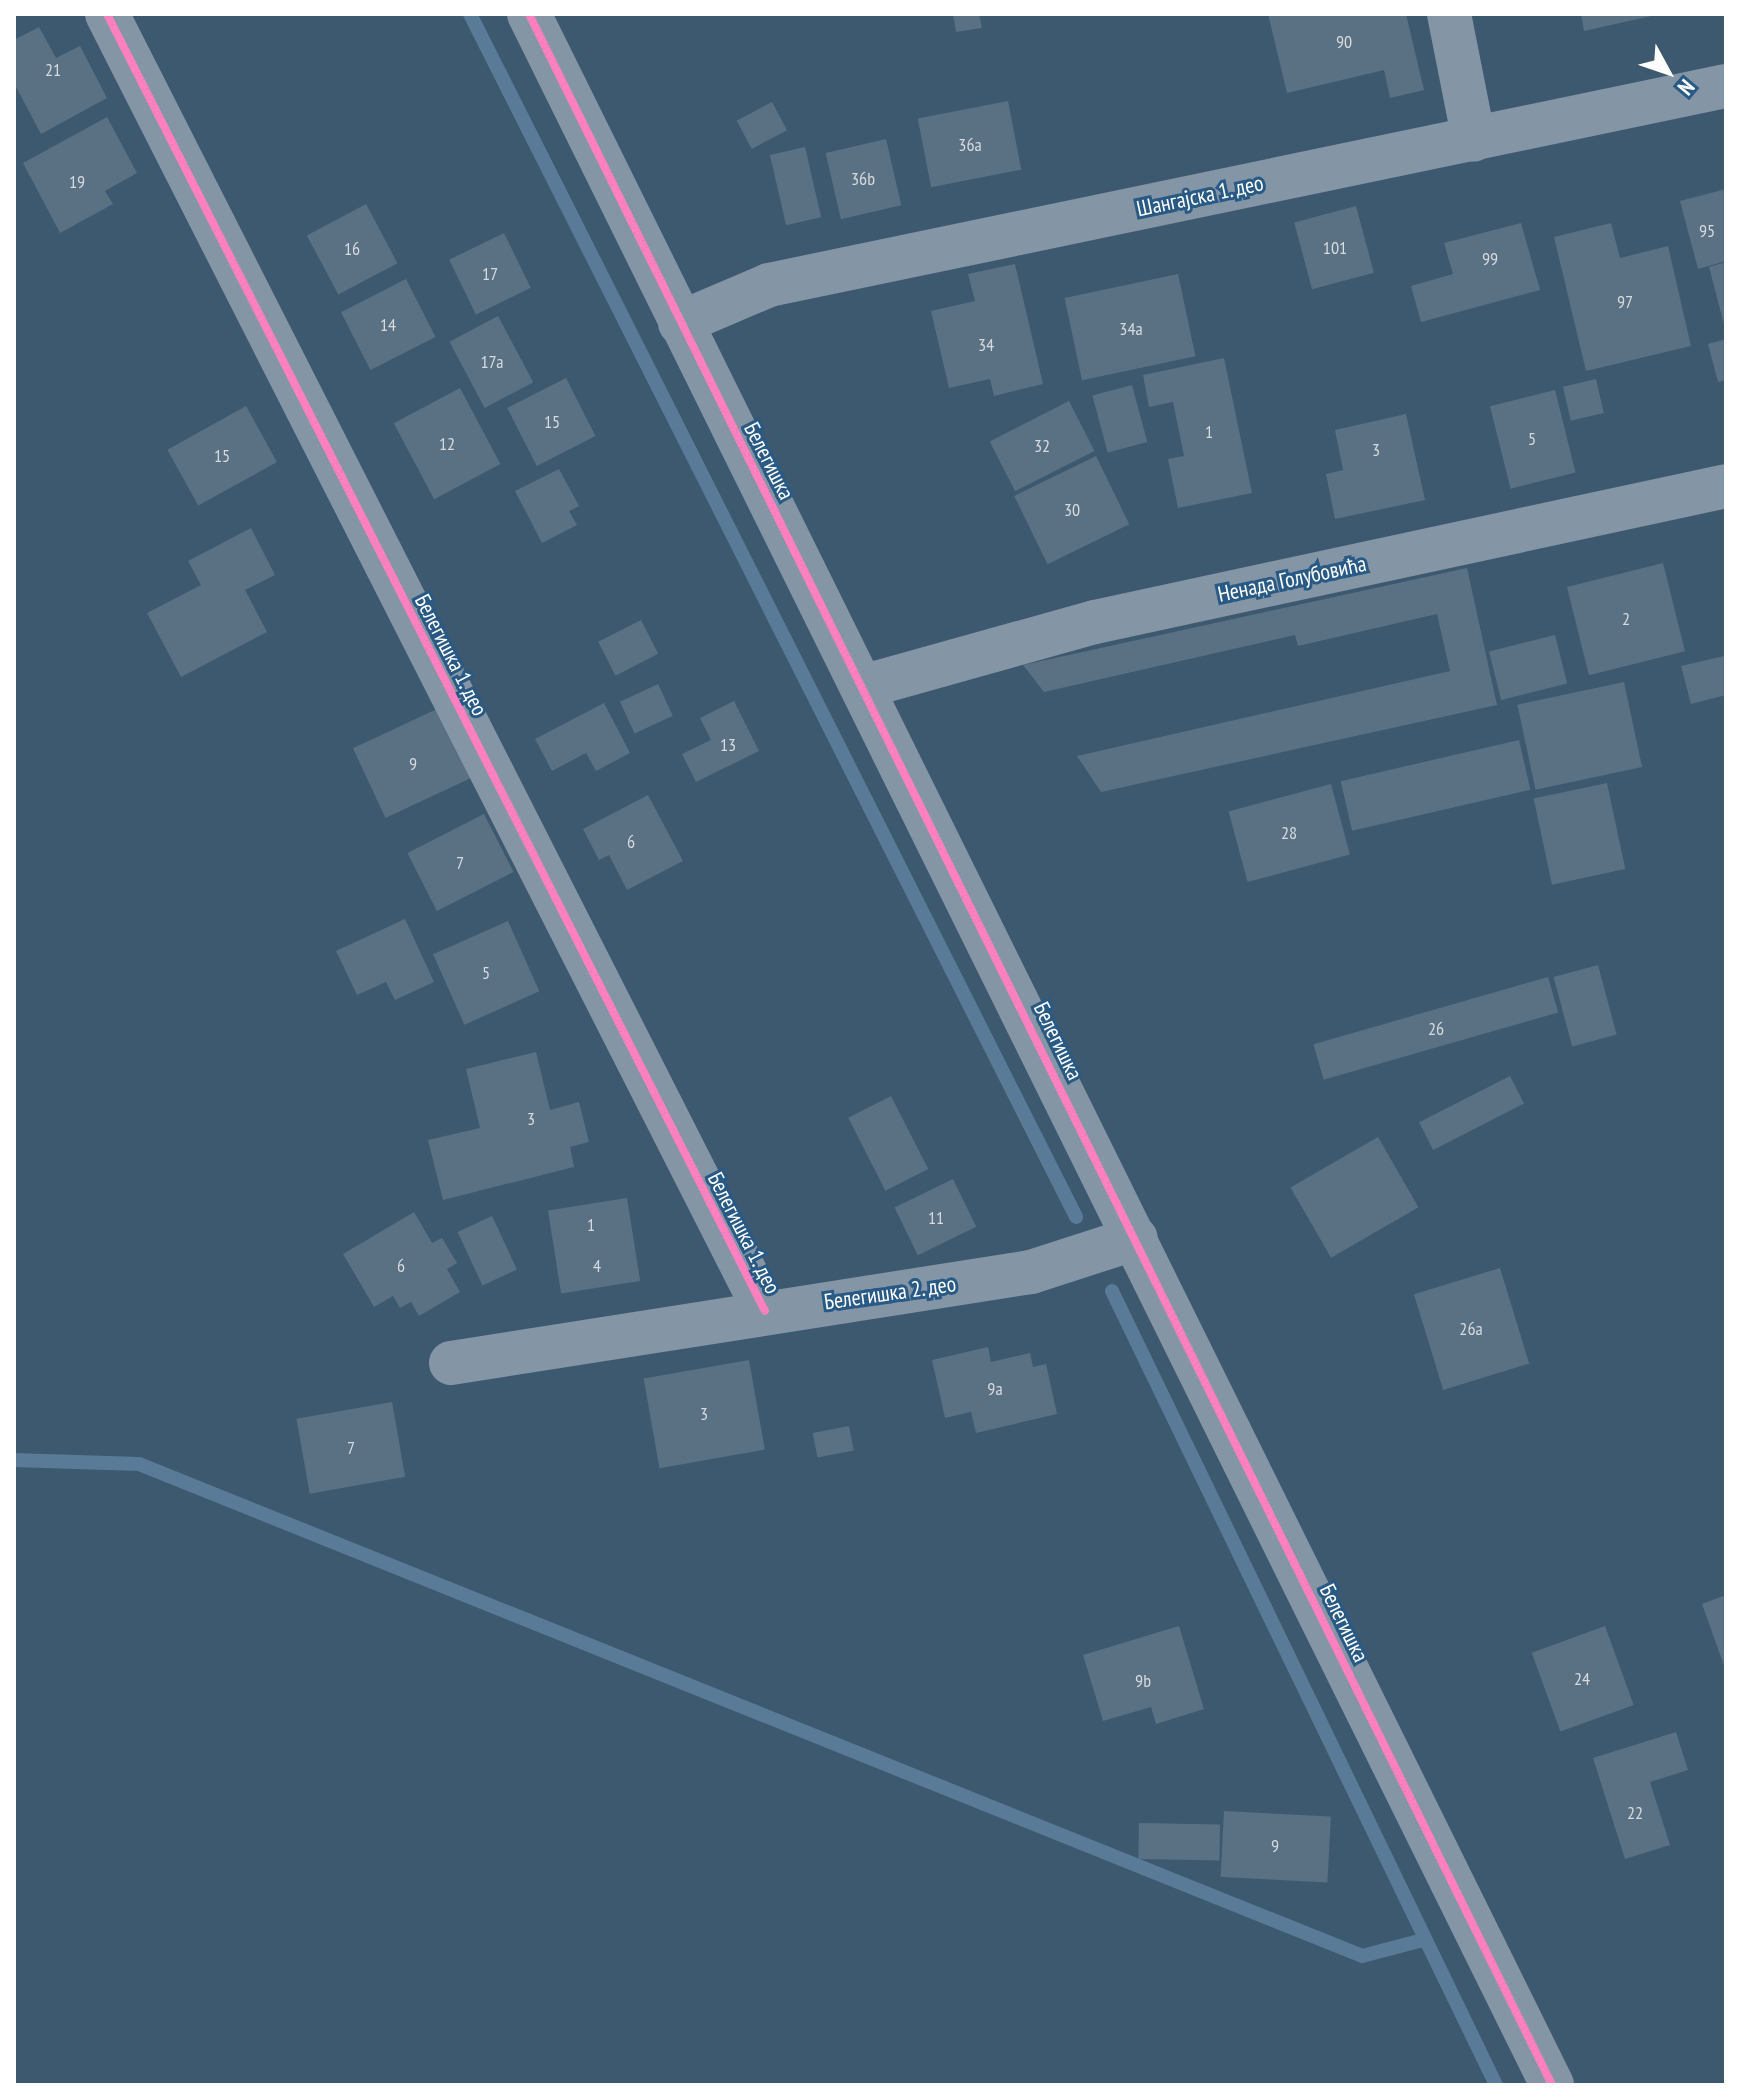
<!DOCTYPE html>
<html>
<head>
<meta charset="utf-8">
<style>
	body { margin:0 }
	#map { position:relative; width:1740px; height:2099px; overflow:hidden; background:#3d5970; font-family:"PT Sans Narrow",sans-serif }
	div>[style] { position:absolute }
	.stream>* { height:14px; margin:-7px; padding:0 7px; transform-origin:7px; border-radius:7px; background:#597b98 }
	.building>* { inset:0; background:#5a7083; transform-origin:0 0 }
	.street>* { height:44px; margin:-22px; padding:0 22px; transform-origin:22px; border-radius:22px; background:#8495a6 }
	.cycleway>* { height:8px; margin:-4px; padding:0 4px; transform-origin:4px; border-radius:4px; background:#ff80c0 }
	span { translate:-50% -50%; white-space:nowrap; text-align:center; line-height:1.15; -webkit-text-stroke:6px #285a85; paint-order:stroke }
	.number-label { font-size:18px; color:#d6dbe0 }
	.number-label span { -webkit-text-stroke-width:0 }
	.street-label { font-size:22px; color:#fff }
	.frame { position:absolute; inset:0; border:16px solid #fff; pointer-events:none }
	.north { position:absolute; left:1628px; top:32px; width:80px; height:80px; -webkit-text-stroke:6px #285a85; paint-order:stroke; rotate:130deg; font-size:22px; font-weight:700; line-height:32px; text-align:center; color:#fff }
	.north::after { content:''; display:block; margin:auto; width:28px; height:36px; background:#fff; clip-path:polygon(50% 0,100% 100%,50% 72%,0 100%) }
</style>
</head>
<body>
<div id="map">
	<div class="stream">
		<i style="left:470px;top:14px;width:1347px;rotate:63.26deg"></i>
		<i style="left:1112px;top:1291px;width:882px;rotate:64.19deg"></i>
		<i style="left:14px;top:1460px;width:125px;rotate:1.8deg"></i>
		<i style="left:139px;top:1464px;width:1318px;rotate:21.91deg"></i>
		<i style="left:1362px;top:1956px;width:63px;rotate:-14.7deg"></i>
	</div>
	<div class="building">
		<i style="clip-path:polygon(953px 14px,979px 14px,982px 28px,956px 32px)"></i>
		<i style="clip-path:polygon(1268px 14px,1406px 14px,1424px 90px,1390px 98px,1384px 70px,1287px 93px)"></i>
		<i style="clip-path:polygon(1581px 14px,1656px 14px,1656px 15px,1584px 31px)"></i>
		<i style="clip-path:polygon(39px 27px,56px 58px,80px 46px,107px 98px,41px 134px,14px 83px,14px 40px)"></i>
		<i style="left:1008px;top:101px;width:70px;height:92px;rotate:79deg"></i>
		<i style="left:772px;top:102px;width:32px;height:40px;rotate:62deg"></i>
		<i style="clip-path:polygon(107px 117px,137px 173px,105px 191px,113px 204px,60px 233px,23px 163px)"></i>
		<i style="left:886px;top:139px;width:68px;height:62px;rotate:77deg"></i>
		<i style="left:805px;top:147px;width:72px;height:36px;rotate:77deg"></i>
		<i style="clip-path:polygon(1726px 189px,1726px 261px,1698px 269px,1680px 201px)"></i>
		<i style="left:366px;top:204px;width:67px;height:67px;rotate:62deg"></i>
		<i style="left:1356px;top:206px;width:69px;height:64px;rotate:75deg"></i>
		<i style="clip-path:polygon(1521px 223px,1540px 290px,1421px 322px,1411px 286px,1453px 274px,1444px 243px)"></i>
		<i style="clip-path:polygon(1611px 223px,1620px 258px,1668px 246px,1691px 346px,1586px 371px,1554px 237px)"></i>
		<i style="left:504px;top:233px;width:61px;height:61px;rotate:64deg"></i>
		<i style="clip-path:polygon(1726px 262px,1726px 327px,1725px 328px,1709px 267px)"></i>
		<i style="clip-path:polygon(1015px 264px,1043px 384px,994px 396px,990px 379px,949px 388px,931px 311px,975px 301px,968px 274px)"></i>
		<i style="left:1178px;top:274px;width:84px;height:116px;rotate:78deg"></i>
		<i style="left:406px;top:279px;width:65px;height:73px;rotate:63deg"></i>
		<i style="left:498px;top:316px;width:75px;height:55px;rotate:62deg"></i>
		<i style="clip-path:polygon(1726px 339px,1726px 380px,1718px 382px,1708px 344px)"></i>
		<i style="clip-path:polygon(1224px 358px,1252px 493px,1178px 508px,1168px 459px,1184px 456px,1173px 402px,1149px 407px,1143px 375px)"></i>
		<i style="left:566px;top:378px;width:65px;height:66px;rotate:63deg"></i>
		<i style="left:1596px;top:379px;width:35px;height:34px;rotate:77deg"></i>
		<i style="left:1132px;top:385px;width:59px;height:41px;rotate:75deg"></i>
		<i style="left:460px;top:388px;width:86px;height:75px;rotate:62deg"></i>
		<i style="left:1555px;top:390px;width:85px;height:67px;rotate:76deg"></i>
		<i style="left:1069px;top:401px;width:56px;height:89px;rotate:63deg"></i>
		<i style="left:246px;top:406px;width:64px;height:90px;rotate:61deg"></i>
		<i style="clip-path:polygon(1406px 414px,1425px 500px,1335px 519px,1326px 474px,1343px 470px,1335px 430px)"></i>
		<i style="left:1096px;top:456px;width:76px;height:91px;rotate:64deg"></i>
		<i style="clip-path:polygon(559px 469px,579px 506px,569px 511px,577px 525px,542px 543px,515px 491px)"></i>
		<i style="clip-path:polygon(251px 528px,275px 575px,245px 590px,267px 632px,181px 677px,147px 613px,201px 585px,188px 561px)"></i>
		<i style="left:1663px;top:563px;width:91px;height:99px;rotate:76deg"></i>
		<i style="clip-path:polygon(1467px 568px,1497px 705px,1101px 792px,1077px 756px,1450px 671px,1437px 614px,1298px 646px,1295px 635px,1044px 692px,1023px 665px)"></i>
		<i style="left:641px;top:620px;width:38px;height:48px;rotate:63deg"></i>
		<i style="left:1555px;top:635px;width:50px;height:68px;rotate:76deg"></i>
		<i style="clip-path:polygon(1724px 656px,1726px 695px,1691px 704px,1681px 666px)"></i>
		<i style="left:1624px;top:682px;width:87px;height:109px;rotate:78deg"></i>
		<i style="left:658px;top:684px;width:35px;height:42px;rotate:65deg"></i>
		<i style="clip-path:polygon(734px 701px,759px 751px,696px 782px,682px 754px,711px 740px,700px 718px)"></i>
		<i style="clip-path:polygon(604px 703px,630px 753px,596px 771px,586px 753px,552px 771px,535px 739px)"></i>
		<i style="left:439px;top:708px;width:77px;height:95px;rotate:65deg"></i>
		<i style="left:1519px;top:740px;width:51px;height:183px;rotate:77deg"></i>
		<i style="left:1607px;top:783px;width:88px;height:75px;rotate:78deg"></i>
		<i style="left:1331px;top:784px;width:73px;height:106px;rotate:75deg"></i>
		<i style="clip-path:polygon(648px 795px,683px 861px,627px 890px,609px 855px,599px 860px,583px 829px)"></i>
		<i style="left:484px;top:814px;width:65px;height:86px;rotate:63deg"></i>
		<i style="clip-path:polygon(405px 919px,434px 982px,395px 1000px,386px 982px,357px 995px,336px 951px)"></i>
		<i style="left:508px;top:921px;width:77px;height:82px;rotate:66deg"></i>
		<i style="left:1598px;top:965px;width:72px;height:46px;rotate:75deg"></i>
		<i style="left:1548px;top:977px;width:37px;height:244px;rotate:74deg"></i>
		<i style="clip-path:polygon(536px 1052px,550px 1110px,579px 1102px,589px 1142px,570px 1147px,574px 1167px,443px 1200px,428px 1140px,480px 1128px,466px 1069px)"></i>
		<i style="left:1510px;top:1076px;width:31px;height:102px;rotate:63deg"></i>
		<i style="left:891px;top:1096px;width:82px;height:48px;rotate:63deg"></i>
		<i style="left:1378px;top:1137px;width:81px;height:101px;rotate:60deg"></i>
		<i style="left:953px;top:1179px;width:53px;height:65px;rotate:64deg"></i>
		<i style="left:627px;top:1198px;width:84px;height:80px;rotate:81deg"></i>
		<i style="clip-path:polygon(414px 1212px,432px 1243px,442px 1238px,457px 1263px,447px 1269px,460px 1292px,419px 1316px,411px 1302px,400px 1308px,393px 1296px,374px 1307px,343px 1254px)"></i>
		<i style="left:492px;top:1216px;width:59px;height:38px;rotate:65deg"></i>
		<i style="left:1500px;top:1268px;width:100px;height:90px;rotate:73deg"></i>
		<i style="clip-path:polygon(988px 1347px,991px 1362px,1030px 1353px,1033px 1367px,1046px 1364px,1057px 1414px,976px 1433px,971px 1412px,945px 1418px,932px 1360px)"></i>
		<i style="left:749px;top:1360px;width:91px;height:107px;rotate:80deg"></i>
		<i style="left:392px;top:1402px;width:76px;height:97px;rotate:80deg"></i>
		<i style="left:849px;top:1426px;width:25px;height:37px;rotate:79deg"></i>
		<i style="clip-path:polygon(1726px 1595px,1726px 1671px,1702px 1604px)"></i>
		<i style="clip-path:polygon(1179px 1626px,1204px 1709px,1156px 1724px,1151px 1707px,1103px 1721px,1083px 1655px)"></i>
		<i style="left:1605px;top:1626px;width:84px;height:78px;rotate:70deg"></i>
		<i style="clip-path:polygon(1676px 1732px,1688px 1770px,1650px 1782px,1670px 1845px,1625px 1859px,1593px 1758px)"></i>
		<i style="left:1224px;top:1811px;width:107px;height:66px;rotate:3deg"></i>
		<i style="left:1139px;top:1823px;width:81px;height:36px;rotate:1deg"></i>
	</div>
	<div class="street">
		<i style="left:107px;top:14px;width:1454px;rotate:63.1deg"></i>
		<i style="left:529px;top:14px;width:2310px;rotate:63.71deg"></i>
		<i style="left:1449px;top:14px;width:128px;rotate:78.8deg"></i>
		<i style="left:680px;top:323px;width:97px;rotate:-23.1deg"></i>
		<i style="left:769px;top:285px;width:977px;rotate:-11.75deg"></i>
		<i style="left:862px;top:687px;width:242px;rotate:-15.6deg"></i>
		<i style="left:1095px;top:622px;width:645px;rotate:-12.16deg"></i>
		<i style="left:451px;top:1363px;width:587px;rotate:-8.92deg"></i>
		<i style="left:1031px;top:1272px;width:110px;rotate:-17.9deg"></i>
	</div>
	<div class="cycleway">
		<i style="left:107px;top:14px;width:1454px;rotate:63.1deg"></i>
		<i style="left:529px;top:14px;width:2310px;rotate:63.71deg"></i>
	</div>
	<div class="number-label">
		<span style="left:1344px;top:42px">90</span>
		<span style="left:53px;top:70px">21</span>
		<span style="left:970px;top:145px">36a</span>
		<span style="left:863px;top:179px">36b</span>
		<span style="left:77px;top:182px">19</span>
		<span style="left:1707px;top:231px">95</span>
		<span style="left:1335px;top:248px">101</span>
		<span style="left:352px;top:249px">16</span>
		<span style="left:1490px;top:259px">99</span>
		<span style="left:490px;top:274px">17</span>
		<span style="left:1625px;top:302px">97</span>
		<span style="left:388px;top:325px">14</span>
		<span style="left:1131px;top:329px">34a</span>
		<span style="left:986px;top:345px">34</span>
		<span style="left:492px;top:362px">17a</span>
		<span style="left:552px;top:422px">15</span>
		<span style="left:1209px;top:432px">1</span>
		<span style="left:1532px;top:439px">5</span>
		<span style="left:447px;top:444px">12</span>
		<span style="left:1042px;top:446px">32</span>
		<span style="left:1376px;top:450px">3</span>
		<span style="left:222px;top:456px">15</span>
		<span style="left:1072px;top:510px">30</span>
		<span style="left:1626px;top:619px">2</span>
		<span style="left:728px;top:745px">13</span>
		<span style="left:413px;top:764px">9</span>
		<span style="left:1289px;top:833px">28</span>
		<span style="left:631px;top:842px">6</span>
		<span style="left:460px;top:863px">7</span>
		<span style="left:486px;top:973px">5</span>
		<span style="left:1436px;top:1029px">26</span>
		<span style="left:531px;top:1119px">3</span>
		<span style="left:936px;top:1218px">11</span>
		<span style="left:591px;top:1225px">1</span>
		<span style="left:401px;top:1266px">6</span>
		<span style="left:597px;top:1266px">4</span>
		<span style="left:1471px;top:1329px">26a</span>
		<span style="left:995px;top:1389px">9a</span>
		<span style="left:704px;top:1414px">3</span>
		<span style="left:351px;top:1448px">7</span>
		<span style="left:1582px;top:1679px">24</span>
		<span style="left:1143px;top:1681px">9b</span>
		<span style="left:1635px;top:1813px">22</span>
		<span style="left:1275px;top:1846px">9</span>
	</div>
	<div class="street-label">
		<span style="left:1200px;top:196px;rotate:-12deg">Шангајска 1. део</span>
		<span style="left:769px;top:461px;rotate:63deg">Белегишка</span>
		<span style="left:1292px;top:579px;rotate:-12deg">Ненада Голубовића</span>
		<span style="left:451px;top:655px;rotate:63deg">Белегишка 1. део</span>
		<span style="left:1058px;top:1041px;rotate:64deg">Белегишка</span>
		<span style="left:744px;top:1233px;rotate:63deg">Белегишка 1. део</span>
		<span style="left:890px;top:1293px;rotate:-8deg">Белегишка 2. део</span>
		<span style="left:1344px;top:1623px;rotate:64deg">Белегишка</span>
	</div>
	<div class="frame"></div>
	<div class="north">N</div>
</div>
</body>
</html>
